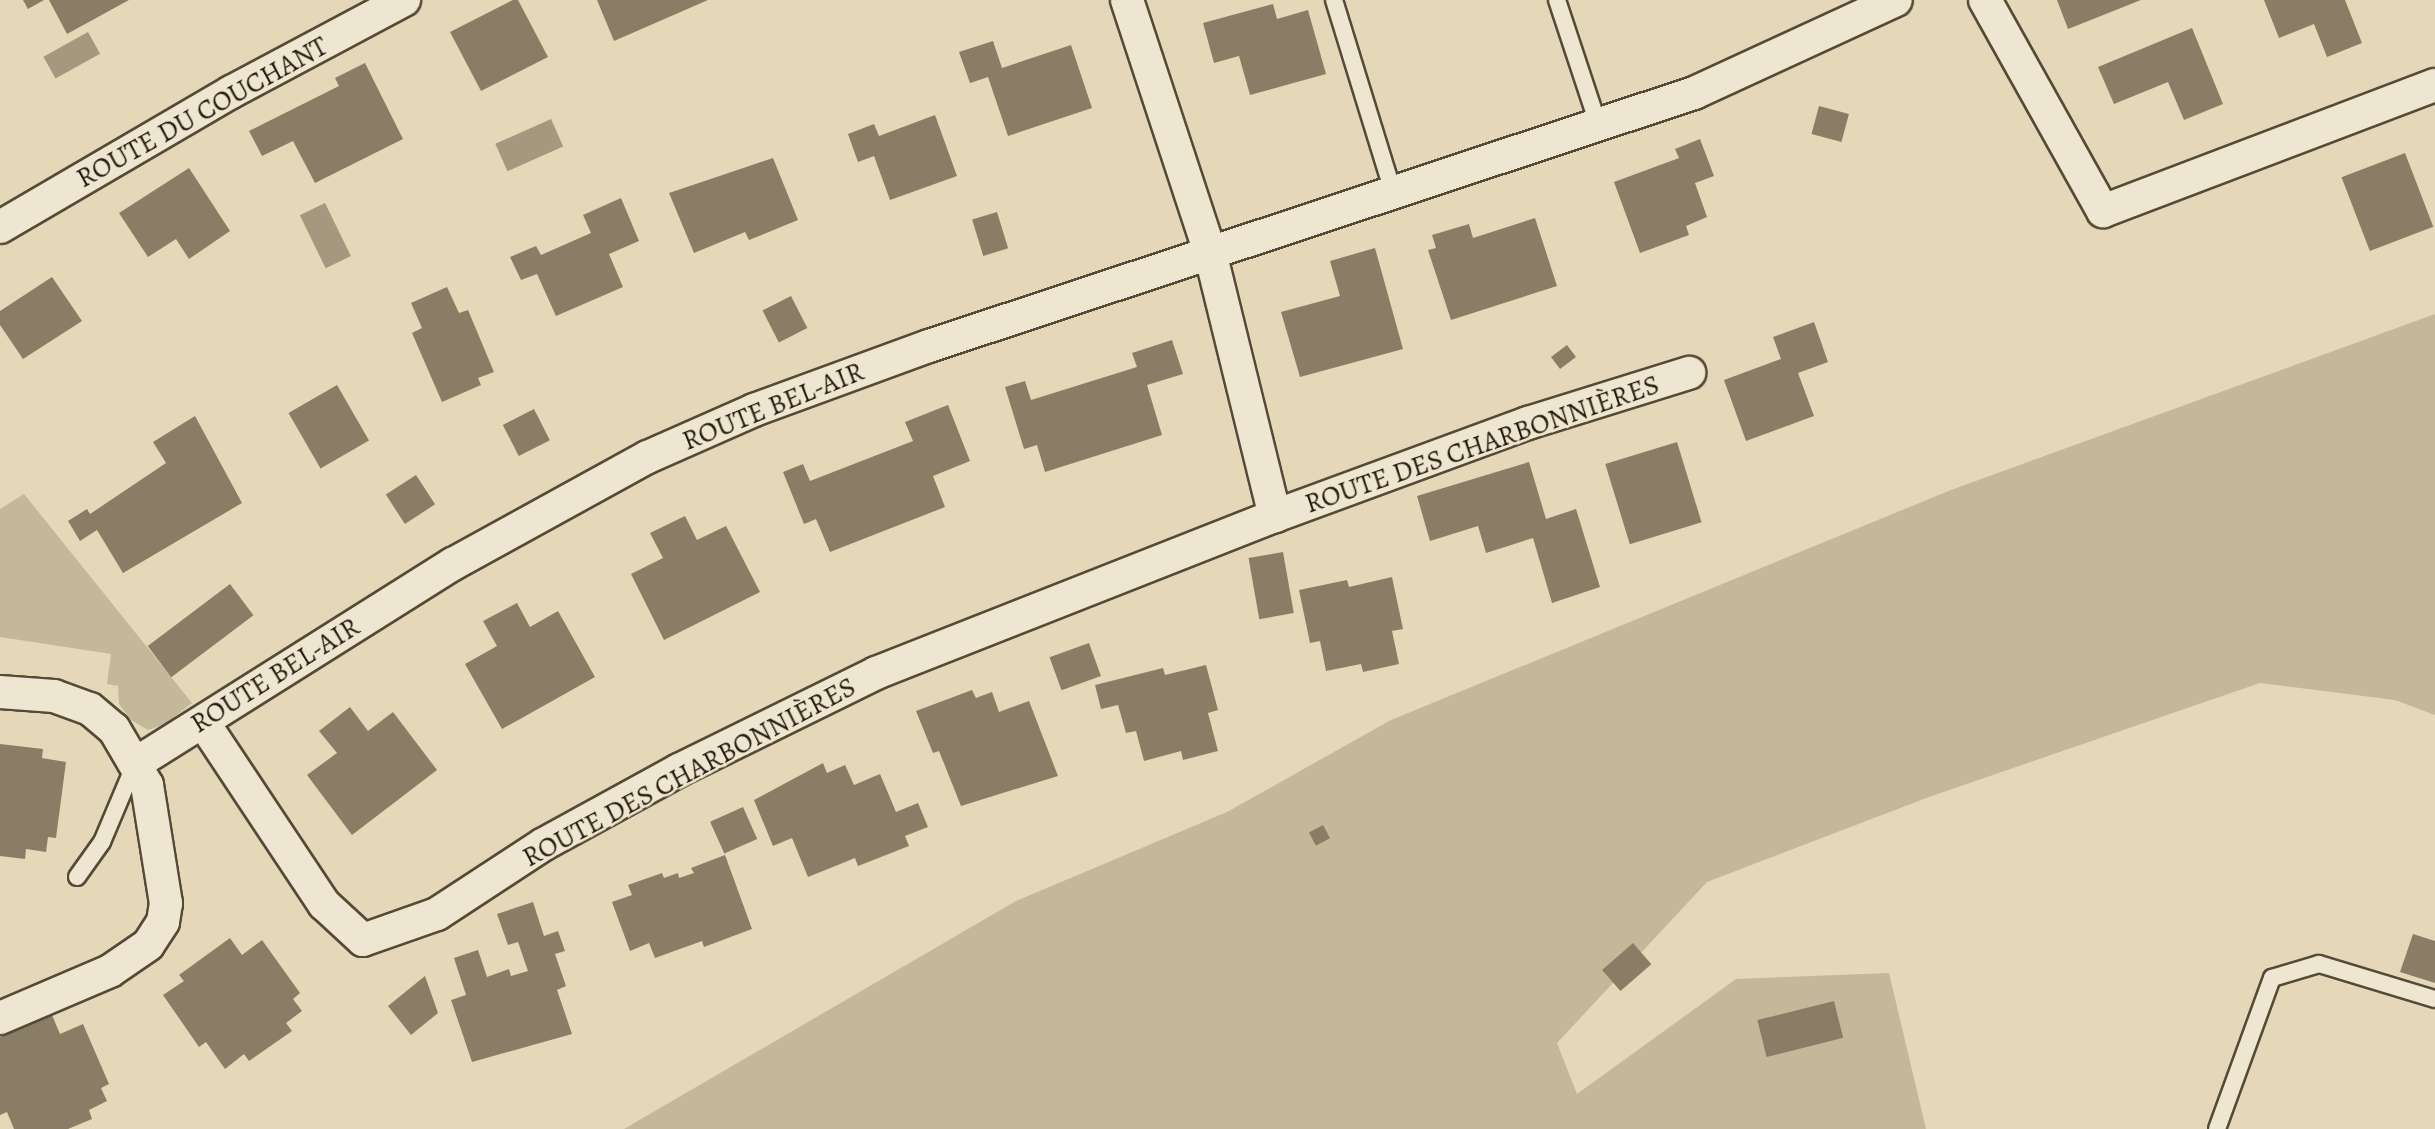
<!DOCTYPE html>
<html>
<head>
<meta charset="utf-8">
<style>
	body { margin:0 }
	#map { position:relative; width:2435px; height:1129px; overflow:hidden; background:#e5d8b8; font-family:Alegreya,serif }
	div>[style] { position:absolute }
	.green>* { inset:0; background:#c4b89b }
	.water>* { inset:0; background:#a4987e; transform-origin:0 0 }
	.building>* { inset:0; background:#897d65; transform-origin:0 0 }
	.roads { filter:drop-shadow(2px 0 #554a37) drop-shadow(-2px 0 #554a37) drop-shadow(0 2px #554a37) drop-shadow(0 -2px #554a37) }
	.lane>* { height:16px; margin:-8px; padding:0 8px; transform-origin:8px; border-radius:8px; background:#eee6d1 }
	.street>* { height:32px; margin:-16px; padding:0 16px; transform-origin:16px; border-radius:16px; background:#eee6d1 }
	span { translate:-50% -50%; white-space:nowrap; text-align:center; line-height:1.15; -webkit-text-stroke:5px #eee6d1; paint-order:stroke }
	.street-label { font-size:28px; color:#251b0c }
</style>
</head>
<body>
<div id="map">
	<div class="green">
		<i style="clip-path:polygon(2435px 314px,2435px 715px,2395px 700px,2260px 683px,1929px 797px,1707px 882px,1557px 1043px,1577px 1094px,1736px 979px,1889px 973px,1926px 1129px,624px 1129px,1016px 901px,1227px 812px,1391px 720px,1951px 490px)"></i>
		<i style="clip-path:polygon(24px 494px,192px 703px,165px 724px,148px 730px,131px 720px,119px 704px,118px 686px,107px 684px,111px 654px,0 637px,0 509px)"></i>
	</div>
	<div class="water">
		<i style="left:88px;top:32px;width:25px;height:51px;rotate:61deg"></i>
		<i style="left:551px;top:119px;width:30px;height:61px;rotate:66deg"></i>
		<i style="left:325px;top:203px;width:59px;height:28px;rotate:64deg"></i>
	</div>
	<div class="building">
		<i style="clip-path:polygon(23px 0,44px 0,28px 9px)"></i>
		<i style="clip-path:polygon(49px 0,129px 0,67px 34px)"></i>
		<i style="clip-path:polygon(513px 0,518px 0,548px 57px,481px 91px,450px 32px)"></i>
		<i style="clip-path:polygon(597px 0,708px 0,614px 41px)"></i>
		<i style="clip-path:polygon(2057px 0,2141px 0,2068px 29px)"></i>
		<i style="clip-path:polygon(2264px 0,2345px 0,2362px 43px,2327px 57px,2314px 24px,2279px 38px)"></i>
		<i style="clip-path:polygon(1273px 4px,1277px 19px,1308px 10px,1326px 74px,1250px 95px,1239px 56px,1214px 63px,1203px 23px)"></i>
		<i style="clip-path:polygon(2192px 28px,2223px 104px,2184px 120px,2168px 82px,2114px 104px,2098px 67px)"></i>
		<i style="clip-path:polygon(993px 41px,1002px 68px,1071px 45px,1092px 108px,1008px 136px,988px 77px,970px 83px,959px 52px)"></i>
		<i style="clip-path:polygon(365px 63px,403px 139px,315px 183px,293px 141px,262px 156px,249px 131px,339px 86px,335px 78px)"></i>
		<i style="left:1819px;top:106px;width:31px;height:29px;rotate:15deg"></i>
		<i style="clip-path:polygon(935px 115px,957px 176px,890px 200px,874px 156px,858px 162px,848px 134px,874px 124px,879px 136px)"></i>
		<i style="clip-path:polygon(1700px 139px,1714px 176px,1695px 183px,1707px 217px,1686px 226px,1689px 235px,1640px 253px,1614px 182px,1679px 158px,1675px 149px)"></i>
		<i style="left:2405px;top:153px;width:79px;height:68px;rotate:69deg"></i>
		<i style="clip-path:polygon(773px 158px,798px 220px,749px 240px,745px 232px,694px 253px,669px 193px)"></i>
		<i style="clip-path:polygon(189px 168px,230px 231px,189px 259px,176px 239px,148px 257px,119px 213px)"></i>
		<i style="clip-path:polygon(621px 198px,639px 241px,609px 254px,623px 287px,556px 316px,537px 274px,521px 280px,510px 257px,536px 246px,541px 255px,591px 233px,583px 215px)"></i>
		<i style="left:997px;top:212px;width:38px;height:26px;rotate:73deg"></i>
		<i style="clip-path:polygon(1535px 218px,1557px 286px,1451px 320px,1428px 250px,1436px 248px,1432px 235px,1469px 224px,1473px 238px)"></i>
		<i style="clip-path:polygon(1375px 248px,1403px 349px,1300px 377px,1281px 312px,1340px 296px,1330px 261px)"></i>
		<i style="clip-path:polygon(52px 277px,82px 321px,23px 359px,0 325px,0 311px)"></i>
		<i style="clip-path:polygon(447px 287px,459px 313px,468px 310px,494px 372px,478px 378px,481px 385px,442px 402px,412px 333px,422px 328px,411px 303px)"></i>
		<i style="left:791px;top:296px;width:36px;height:32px;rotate:63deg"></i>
		<i style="clip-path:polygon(1814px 322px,1828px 362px,1798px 373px,1814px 416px,1746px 441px,1724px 380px,1781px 359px,1773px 337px)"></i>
		<i style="clip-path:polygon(1172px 340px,1183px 374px,1147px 385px,1162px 435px,1045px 472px,1037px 445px,1024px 449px,1005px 387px,1025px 381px,1031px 400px,1137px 367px,1132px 353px)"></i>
		<i style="left:1567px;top:345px;width:15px;height:20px;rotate:53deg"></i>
		<i style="left:337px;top:385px;width:64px;height:56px;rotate:60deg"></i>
		<i style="clip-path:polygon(948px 405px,970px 461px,933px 476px,945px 507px,830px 552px,816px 519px,804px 524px,783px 472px,803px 464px,810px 481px,913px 441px,905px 422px)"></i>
		<i style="left:534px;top:409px;width:35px;height:35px;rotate:63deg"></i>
		<i style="clip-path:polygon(195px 416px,242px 503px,123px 573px,97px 530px,80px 541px,68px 521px,87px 509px,90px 514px,166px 463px,153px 442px)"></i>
		<i style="left:1677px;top:442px;width:84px;height:75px;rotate:73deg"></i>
		<i style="clip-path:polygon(1529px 462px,1546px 519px,1576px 509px,1600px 587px,1552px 603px,1533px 538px,1486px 553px,1478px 526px,1430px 541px,1417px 496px)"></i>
		<i style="left:416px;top:475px;width:35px;height:36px;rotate:57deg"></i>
		<i style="clip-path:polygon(685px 516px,697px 540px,726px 526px,760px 592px,664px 640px,631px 574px,663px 558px,650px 533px)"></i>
		<i style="left:1283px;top:552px;width:62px;height:35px;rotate:80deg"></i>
		<i style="clip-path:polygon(1392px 577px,1403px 629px,1392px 631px,1399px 664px,1363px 672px,1361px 664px,1326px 671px,1320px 641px,1310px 643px,1299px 590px,1347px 580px,1349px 587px)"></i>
		<i style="left:230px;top:584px;width:39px;height:103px;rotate:53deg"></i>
		<i style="clip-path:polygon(517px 603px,530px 627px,558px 611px,595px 677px,502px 729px,465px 664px,497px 646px,483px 621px)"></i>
		<i style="left:1089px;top:643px;width:35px;height:42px;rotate:70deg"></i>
		<i style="clip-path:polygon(1206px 665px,1218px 710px,1208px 713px,1218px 751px,1183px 760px,1181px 751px,1144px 761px,1136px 731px,1126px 733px,1118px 705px,1101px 709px,1095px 685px,1163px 668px,1165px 675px)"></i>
		<i style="clip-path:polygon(972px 690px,976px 698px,992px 692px,999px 712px,1029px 701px,1058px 776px,961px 806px,939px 751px,933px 753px,916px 711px)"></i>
		<i style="clip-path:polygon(350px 707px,368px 731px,393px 712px,437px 770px,352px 835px,307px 775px,337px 753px,319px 731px)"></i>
		<i style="clip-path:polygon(0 744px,43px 749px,42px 758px,66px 762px,56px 838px,48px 837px,46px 852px,26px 849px,25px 859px,0 856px)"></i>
		<i style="clip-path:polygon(823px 763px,827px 773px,845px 765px,854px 785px,880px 774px,896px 812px,918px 803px,928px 827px,905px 836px,909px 846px,858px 866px,855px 858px,808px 877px,792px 838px,773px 846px,754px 800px)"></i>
		<i style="left:743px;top:807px;width:35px;height:36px;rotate:66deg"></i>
		<i style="left:1323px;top:825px;width:15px;height:16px;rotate:62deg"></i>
		<i style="clip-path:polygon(725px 855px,752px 929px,704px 947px,702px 941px,655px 958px,649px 943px,630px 951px,612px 902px,632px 895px,628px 885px,662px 873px,664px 878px,678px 873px,679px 878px,694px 873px,691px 868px)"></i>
		<i style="clip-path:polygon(533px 902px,544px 936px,558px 931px,565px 951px,555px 954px,566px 986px,557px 990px,572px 1034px,472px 1062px,451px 1000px,466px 995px,454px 958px,478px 950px,487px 977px,509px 969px,511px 976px,528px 971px,518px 942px,508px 945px,497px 914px)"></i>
		<i style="clip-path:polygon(2413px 934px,2435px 941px,2435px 983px,2400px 972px)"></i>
		<i style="clip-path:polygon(230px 938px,242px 955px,262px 940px,300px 993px,293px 999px,302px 1011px,286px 1023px,292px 1031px,249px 1061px,244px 1054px,225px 1069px,206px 1042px,199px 1047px,163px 995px,184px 981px,179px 975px)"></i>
		<i style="left:1633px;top:943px;width:28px;height:41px;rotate:49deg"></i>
		<i style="clip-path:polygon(425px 976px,438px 1013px,411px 1035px,388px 1006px)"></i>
		<i style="left:1834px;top:1001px;width:38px;height:79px;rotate:76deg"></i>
		<i style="clip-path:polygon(52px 1015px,60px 1034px,83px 1024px,109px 1084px,101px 1088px,107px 1101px,89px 1110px,92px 1119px,68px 1129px,14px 1129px,7px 1112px,0 1115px,0 1037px)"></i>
	</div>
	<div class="roads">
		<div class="lane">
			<i style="left:1334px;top:0;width:204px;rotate:72.9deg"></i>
			<i style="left:1557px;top:0;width:134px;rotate:71.7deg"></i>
			<i style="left:77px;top:877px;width:43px;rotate:-54.5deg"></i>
			<i style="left:102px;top:842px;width:85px;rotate:-67.1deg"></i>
			<i style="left:2217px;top:1129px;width:161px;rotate:-70deg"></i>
			<i style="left:2272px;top:978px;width:49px;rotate:-16.6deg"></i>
			<i style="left:2319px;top:964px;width:121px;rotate:16.8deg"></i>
		</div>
		<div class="street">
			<i style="left:1127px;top:0;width:269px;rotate:71.8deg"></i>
			<i style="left:1211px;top:256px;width:268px;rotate:76.2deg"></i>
			<i style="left:1985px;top:0;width:242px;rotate:60.8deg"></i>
			<i style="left:2103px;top:211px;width:355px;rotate:-20.8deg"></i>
			<i style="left:0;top:227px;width:268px;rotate:-30.3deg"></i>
			<i style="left:231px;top:92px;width:196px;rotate:-28deg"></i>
			<i style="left:0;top:692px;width:54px;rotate:4.2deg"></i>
			<i style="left:54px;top:696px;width:38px;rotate:20deg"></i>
			<i style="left:90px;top:709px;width:31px;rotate:40deg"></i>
			<i style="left:114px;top:729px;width:65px;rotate:59.5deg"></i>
			<i style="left:147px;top:785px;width:120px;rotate:80.9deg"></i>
			<i style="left:166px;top:903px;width:19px;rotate:99deg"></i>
			<i style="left:163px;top:922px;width:27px;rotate:123deg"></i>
			<i style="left:148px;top:945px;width:46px;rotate:145.6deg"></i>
			<i style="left:110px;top:971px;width:120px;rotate:156.9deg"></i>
			<i style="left:203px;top:722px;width:219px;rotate:56.4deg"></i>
			<i style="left:324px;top:904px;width:53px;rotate:42.7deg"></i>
			<i style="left:363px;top:940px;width:78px;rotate:-19.4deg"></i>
			<i style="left:437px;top:914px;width:128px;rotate:-33.2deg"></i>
			<i style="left:544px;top:844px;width:154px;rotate:-28.7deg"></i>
			<i style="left:679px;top:770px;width:220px;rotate:-26.2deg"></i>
			<i style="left:876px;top:673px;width:429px;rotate:-21.5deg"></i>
			<i style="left:1275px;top:516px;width:270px;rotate:-20.2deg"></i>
			<i style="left:1528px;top:423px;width:169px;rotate:-17.3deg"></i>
			<i style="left:135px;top:764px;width:376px;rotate:-32.2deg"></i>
			<i style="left:453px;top:564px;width:222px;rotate:-28.8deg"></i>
			<i style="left:648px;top:457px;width:116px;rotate:-23.9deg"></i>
			<i style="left:754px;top:410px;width:186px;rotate:-20.1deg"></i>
			<i style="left:929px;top:346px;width:806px;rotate:-18.3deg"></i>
			<i style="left:1694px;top:93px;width:222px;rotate:-24.7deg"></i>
		</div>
	</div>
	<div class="street-label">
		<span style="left:202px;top:112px;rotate:-29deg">ROUTE DU COUCHANT</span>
		<span style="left:773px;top:406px;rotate:-22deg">ROUTE BEL-AIR</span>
		<span style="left:1482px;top:444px;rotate:-19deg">ROUTE DES CHARBONNIÈRES</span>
		<span style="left:275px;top:675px;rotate:-32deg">ROUTE BEL-AIR</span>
		<span style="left:689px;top:772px;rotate:-28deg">ROUTE DES CHARBONNIÈRES</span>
	</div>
</div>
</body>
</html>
